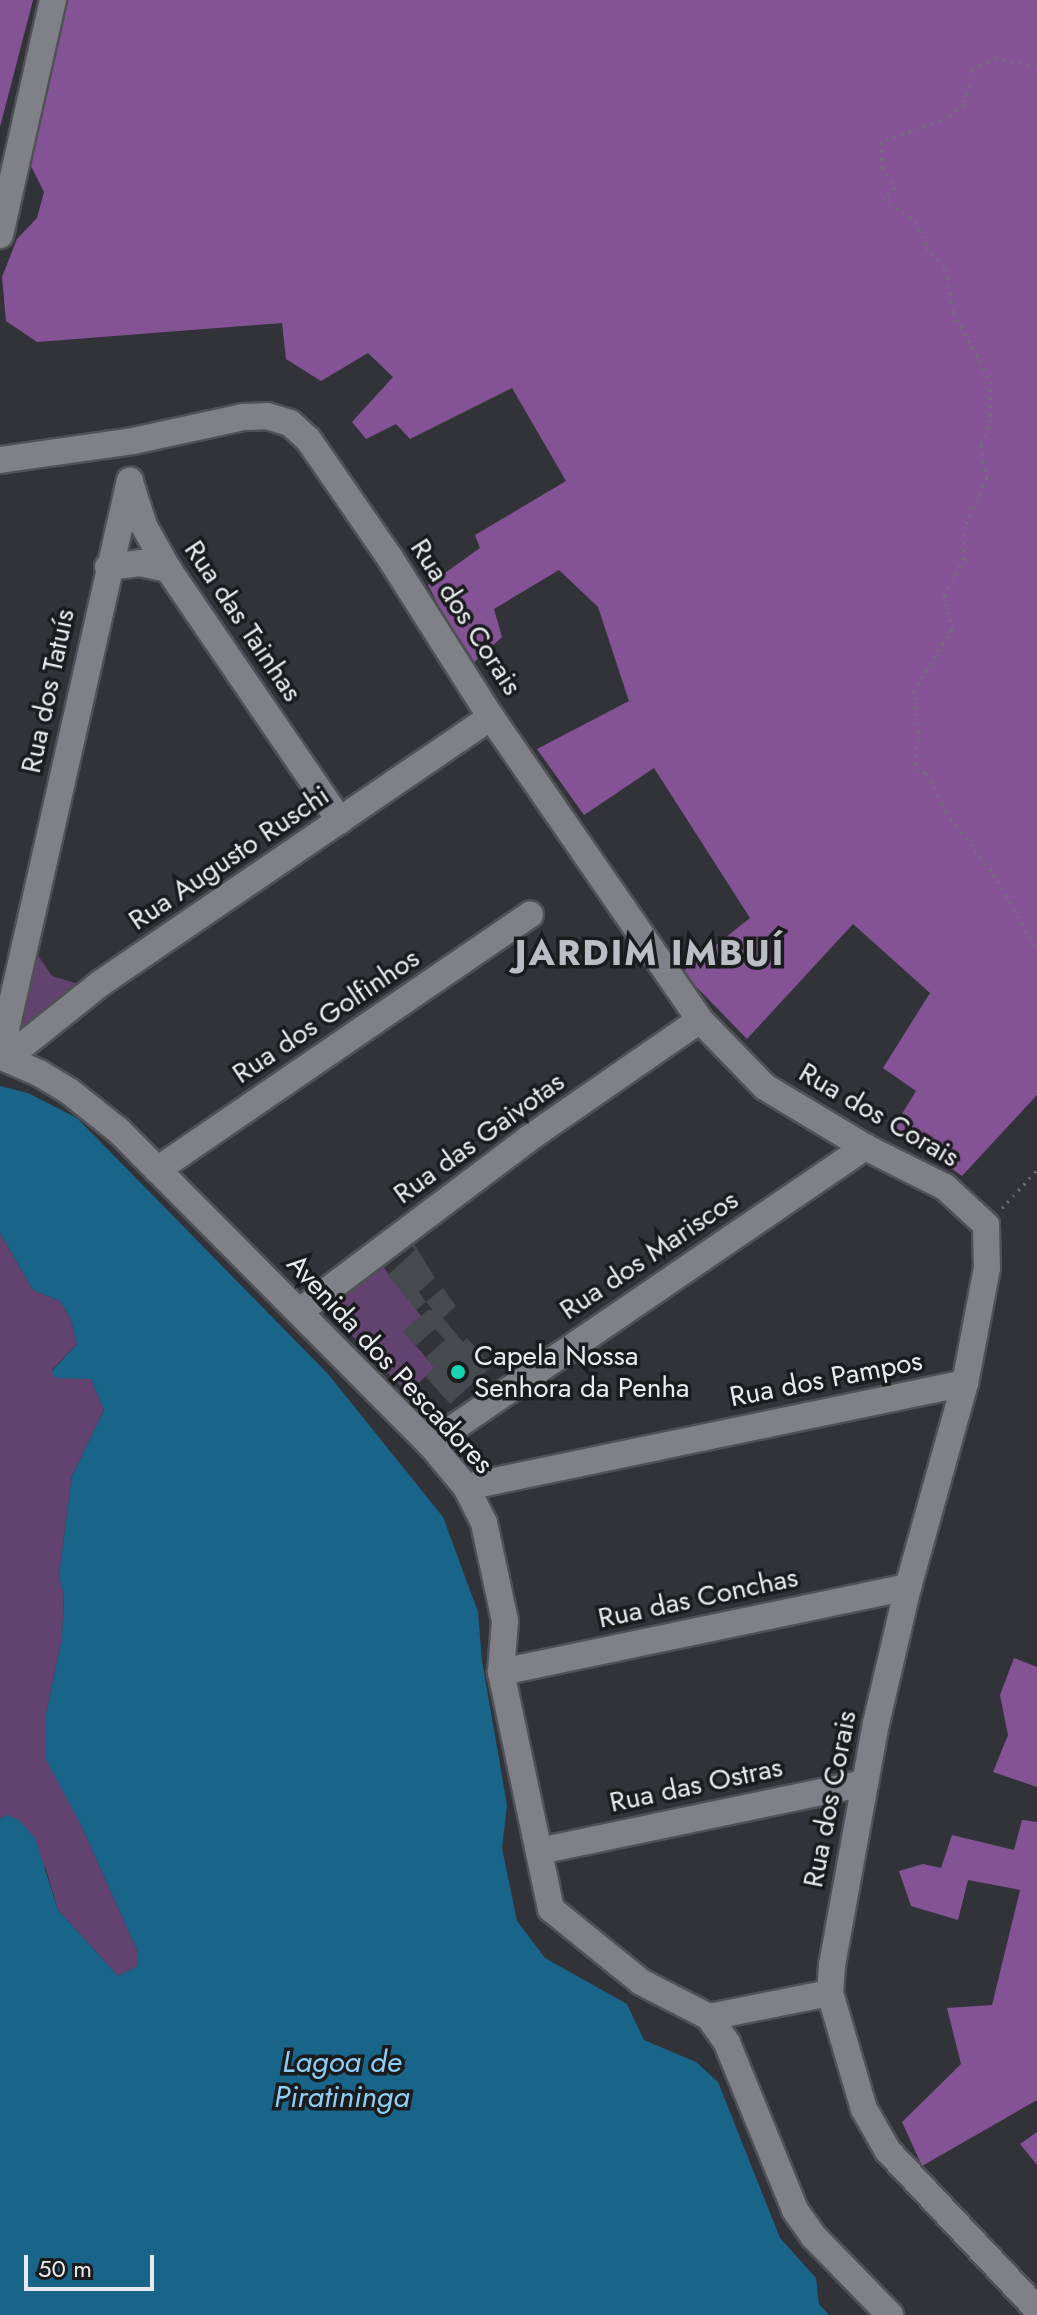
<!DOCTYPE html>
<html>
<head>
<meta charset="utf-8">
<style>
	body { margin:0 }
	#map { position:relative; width:1037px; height:2315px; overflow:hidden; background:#323339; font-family:Jost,sans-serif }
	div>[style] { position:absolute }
	.green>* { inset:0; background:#62426e }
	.forest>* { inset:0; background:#835395 }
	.water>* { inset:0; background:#196489 }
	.building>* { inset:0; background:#464a4f }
	.path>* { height:3px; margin-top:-1.5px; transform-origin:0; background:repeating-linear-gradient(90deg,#6f7076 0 2px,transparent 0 8px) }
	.roads { filter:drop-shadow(2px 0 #505156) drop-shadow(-2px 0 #505156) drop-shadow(0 2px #505156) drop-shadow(0 -2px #505156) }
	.minor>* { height:26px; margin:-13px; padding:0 13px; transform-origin:13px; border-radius:13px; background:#808188 }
	.dots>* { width:22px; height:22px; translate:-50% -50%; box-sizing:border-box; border:4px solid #1a1b1d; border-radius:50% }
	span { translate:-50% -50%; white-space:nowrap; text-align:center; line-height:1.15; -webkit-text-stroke:7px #1a1b1d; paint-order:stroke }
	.street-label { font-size:28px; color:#eaebef }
	.poi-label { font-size:28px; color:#eaebef }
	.left { translate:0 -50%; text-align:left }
	.water-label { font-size:30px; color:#8dcff7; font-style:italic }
	.district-label { font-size:36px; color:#bcbec5; font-weight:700; letter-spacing:2px }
	.scale { position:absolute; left:24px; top:2255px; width:130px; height:36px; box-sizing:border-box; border:4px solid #eaebef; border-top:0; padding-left:10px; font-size:24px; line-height:28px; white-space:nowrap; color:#eaebef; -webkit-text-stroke:6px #1a1b1d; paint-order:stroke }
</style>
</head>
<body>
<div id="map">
	<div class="green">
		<i style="clip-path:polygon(35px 951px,52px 976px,78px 984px,28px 1033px,21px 1032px,17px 1028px)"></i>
		<i style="clip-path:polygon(0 1233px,33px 1290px,60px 1301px,70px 1317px,77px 1344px,52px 1370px,91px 1379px,104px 1410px,72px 1476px,59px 1576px,64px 1595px,62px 1638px,46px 1714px,80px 1823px,138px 1952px,138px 1966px,118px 1976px,58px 1910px,46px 1869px,7px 1815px,0 1819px)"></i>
		<i style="clip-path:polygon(381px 1264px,421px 1316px,404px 1332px,435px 1368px,407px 1393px,335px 1318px,333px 1309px,338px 1297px)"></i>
	</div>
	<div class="forest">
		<i style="clip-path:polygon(0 0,33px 0,0 127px)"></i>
		<i style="clip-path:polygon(66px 0,1037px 0,1037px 1095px,962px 1176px,894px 1127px,916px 1091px,883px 1068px,930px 993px,853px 924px,747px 1039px,682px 972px,750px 918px,654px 768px,584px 815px,537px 749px,629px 701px,598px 607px,559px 570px,494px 609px,502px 637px,470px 666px,428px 585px,480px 548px,475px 535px,566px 481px,512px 388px,410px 439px,396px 424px,366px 439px,352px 422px,393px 377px,368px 353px,321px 381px,286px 359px,282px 323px,37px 342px,6px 321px,2px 277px,17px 239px,37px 218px,44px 192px,29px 162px)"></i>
		<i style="clip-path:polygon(1014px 1658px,1037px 1667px,1037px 1787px,993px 1772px,1008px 1735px,1000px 1695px)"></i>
		<i style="clip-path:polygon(1022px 1820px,1037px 1822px,1037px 2100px,922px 2166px,902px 2122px,961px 2064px,947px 2008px,992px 2005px,1020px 1890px,968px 1880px,958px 1920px,911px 1906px,899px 1871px,923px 1864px,941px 1868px,952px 1835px,1014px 1850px)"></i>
		<i style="clip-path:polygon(1037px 2132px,1037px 2165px,1020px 2144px)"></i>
	</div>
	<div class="water">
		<i style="clip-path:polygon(0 1086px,28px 1093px,77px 1118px,328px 1374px,443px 1517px,478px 1612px,482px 1661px,507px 1805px,502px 1848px,517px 1921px,545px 1958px,627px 2004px,644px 2040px,696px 2062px,718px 2082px,780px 2238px,816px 2278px,819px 2304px,829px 2315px,0 2315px,0 1819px,7px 1815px,19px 1820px,35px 1838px,58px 1910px,118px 1976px,138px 1966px,138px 1952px,80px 1823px,46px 1760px,46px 1714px,62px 1638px,64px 1595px,59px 1576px,72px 1476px,104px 1410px,91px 1379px,55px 1378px,52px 1371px,77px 1344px,70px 1317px,60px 1301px,33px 1290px,0 1233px)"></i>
	</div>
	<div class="building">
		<i style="clip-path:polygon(413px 1242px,435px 1278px,419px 1292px,426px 1302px,416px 1310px,388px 1275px,415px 1250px,410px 1244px)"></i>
		<i style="clip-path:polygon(443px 1288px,456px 1306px,443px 1318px,463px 1342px,467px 1338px,492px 1366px,450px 1404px,425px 1376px,435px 1368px,426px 1357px,445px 1340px,435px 1329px,416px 1346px,403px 1331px,428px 1310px,433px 1310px,426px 1302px)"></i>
	</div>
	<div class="path">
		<i style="left:1037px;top:66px;width:43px;rotate:-169.2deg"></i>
		<i style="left:995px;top:58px;width:25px;rotate:153deg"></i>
		<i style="left:973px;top:69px;width:37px;rotate:104deg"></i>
		<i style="left:964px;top:105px;width:20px;rotate:143deg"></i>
		<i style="left:948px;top:117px;width:72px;rotate:159.5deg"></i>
		<i style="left:881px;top:142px;width:25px;rotate:88deg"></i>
		<i style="left:882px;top:167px;width:25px;rotate:58deg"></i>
		<i style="left:895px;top:188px;width:16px;rotate:137deg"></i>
		<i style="left:883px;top:199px;width:40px;rotate:34deg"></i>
		<i style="left:916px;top:221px;width:28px;rotate:67deg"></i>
		<i style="left:927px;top:247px;width:29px;rotate:49deg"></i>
		<i style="left:946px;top:269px;width:44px;rotate:80.8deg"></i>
		<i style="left:953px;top:312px;width:80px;rotate:61.5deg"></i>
		<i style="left:991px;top:382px;width:38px;rotate:90deg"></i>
		<i style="left:991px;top:420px;width:27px;rotate:112deg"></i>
		<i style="left:981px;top:445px;width:34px;rotate:80deg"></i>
		<i style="left:987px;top:478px;width:53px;rotate:114.6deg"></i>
		<i style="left:965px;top:526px;width:32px;rotate:92deg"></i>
		<i style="left:964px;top:558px;width:43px;rotate:117.8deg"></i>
		<i style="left:944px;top:596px;width:34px;rotate:76deg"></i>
		<i style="left:952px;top:629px;width:72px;rotate:121.9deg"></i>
		<i style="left:914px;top:690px;width:41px;rotate:84.4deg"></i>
		<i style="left:918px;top:731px;width:39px;rotate:94deg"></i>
		<i style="left:915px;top:770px;width:12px;rotate:14deg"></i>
		<i style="left:927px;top:773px;width:43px;rotate:64deg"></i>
		<i style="left:946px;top:812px;width:78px;rotate:52.3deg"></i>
		<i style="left:994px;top:874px;width:87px;rotate:60.5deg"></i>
		<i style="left:1002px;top:1208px;width:52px;rotate:-47.4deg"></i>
	</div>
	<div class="roads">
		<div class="minor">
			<i style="left:0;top:235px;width:241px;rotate:-77.3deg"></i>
			<i style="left:0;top:460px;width:134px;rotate:-8.1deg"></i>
			<i style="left:133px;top:441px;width:113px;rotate:-12.3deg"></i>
			<i style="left:243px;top:417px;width:24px;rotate:-2deg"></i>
			<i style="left:267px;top:416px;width:24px;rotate:17deg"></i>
			<i style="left:290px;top:423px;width:24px;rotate:42deg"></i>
			<i style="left:308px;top:439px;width:145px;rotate:55.4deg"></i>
			<i style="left:390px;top:558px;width:188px;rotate:57.6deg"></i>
			<i style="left:491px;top:717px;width:368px;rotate:55.4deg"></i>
			<i style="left:700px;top:1020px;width:93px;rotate:45.9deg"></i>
			<i style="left:765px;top:1087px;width:117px;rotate:31deg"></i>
			<i style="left:865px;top:1147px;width:89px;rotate:26.6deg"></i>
			<i style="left:945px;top:1187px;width:56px;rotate:42.8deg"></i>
			<i style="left:986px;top:1225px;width:43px;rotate:88.7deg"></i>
			<i style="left:987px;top:1268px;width:117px;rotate:100.8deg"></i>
			<i style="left:965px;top:1383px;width:212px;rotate:105.6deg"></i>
			<i style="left:908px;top:1587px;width:140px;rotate:103.2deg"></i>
			<i style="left:876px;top:1723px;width:246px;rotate:100.3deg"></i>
			<i style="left:832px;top:1965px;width:28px;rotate:94deg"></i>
			<i style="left:830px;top:1993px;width:121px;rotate:73.7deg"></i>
			<i style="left:864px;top:2109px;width:48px;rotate:60.3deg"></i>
			<i style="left:888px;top:2151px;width:217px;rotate:46.7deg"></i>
			<i style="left:130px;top:482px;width:46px;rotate:72.3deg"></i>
			<i style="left:144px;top:526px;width:49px;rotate:60.8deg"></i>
			<i style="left:168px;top:569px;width:305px;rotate:55.7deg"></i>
			<i style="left:108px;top:567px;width:32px;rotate:-7deg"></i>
			<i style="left:140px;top:563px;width:29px;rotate:12deg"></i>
			<i style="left:0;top:1056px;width:43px;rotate:23.6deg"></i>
			<i style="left:39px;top:1073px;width:35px;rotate:31deg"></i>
			<i style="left:69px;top:1091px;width:64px;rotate:38.7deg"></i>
			<i style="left:119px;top:1131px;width:441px;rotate:45.2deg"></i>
			<i style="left:430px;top:1444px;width:56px;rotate:50.1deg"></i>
			<i style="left:466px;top:1487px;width:40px;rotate:63.4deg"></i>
			<i style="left:484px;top:1523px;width:100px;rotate:77.9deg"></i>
			<i style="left:505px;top:1621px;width:51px;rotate:94.5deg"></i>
			<i style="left:501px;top:1672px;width:242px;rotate:78.1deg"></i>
			<i style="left:551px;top:1909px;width:116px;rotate:39deg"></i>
			<i style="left:641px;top:1982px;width:76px;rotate:27.2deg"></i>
			<i style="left:709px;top:2017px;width:32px;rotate:55deg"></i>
			<i style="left:727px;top:2043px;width:180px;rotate:67.8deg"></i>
			<i style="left:795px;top:2210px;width:33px;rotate:55deg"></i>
			<i style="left:814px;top:2237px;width:109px;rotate:45.7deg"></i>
			<i style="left:0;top:1056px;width:590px;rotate:-77.28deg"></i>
			<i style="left:7px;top:1058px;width:120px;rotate:-38.6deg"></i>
			<i style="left:101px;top:983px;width:472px;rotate:-34.3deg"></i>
			<i style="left:157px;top:1170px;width:452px;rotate:-34.4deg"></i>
			<i style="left:300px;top:1311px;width:286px;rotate:-37deg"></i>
			<i style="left:528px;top:1139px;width:209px;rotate:-34.7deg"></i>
			<i style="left:430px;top:1444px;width:527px;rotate:-34.32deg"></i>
			<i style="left:466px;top:1487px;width:510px;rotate:-11.77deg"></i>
			<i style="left:501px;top:1672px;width:416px;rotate:-11.8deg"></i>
			<i style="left:539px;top:1851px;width:333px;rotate:-11.8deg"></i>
			<i style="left:709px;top:2017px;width:123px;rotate:-11.2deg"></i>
		</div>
	</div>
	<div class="dots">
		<i style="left:458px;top:1372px;background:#17d5b3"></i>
	</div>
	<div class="street-label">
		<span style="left:466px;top:617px;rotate:57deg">Rua dos Corais</span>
		<span style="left:243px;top:621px;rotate:56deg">Rua das Tainhas</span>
		<span style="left:48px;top:691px;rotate:-78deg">Rua dos Tatuís</span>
		<span style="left:229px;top:858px;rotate:-34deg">Rua Augusto Ruschi</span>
		<span style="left:326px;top:1016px;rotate:-34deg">Rua dos Golfinhos</span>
		<span style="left:879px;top:1115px;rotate:30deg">Rua dos Corais</span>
		<span style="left:479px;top:1138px;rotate:-36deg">Rua das Gaivotas</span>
		<span style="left:649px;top:1255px;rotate:-34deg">Rua dos Mariscos</span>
		<span style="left:390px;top:1364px;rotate:47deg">Avenida dos Pescadores</span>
		<span style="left:826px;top:1379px;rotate:-11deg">Rua dos Pampos</span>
		<span style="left:698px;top:1598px;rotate:-12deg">Rua das Conchas</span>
		<span style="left:696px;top:1785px;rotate:-12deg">Rua das Ostras</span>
		<span style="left:830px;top:1799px;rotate:-79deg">Rua dos Corais</span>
	</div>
	<div class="poi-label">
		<span class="left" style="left:474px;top:1372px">Capela Nossa<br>Senhora da Penha</span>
	</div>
	<div class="water-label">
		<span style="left:342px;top:2079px">Lagoa de<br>Piratininga</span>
	</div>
	<div class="district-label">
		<span style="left:650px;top:953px">JARDIM IMBUÍ</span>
	</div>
	<div class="scale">50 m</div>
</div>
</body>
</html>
